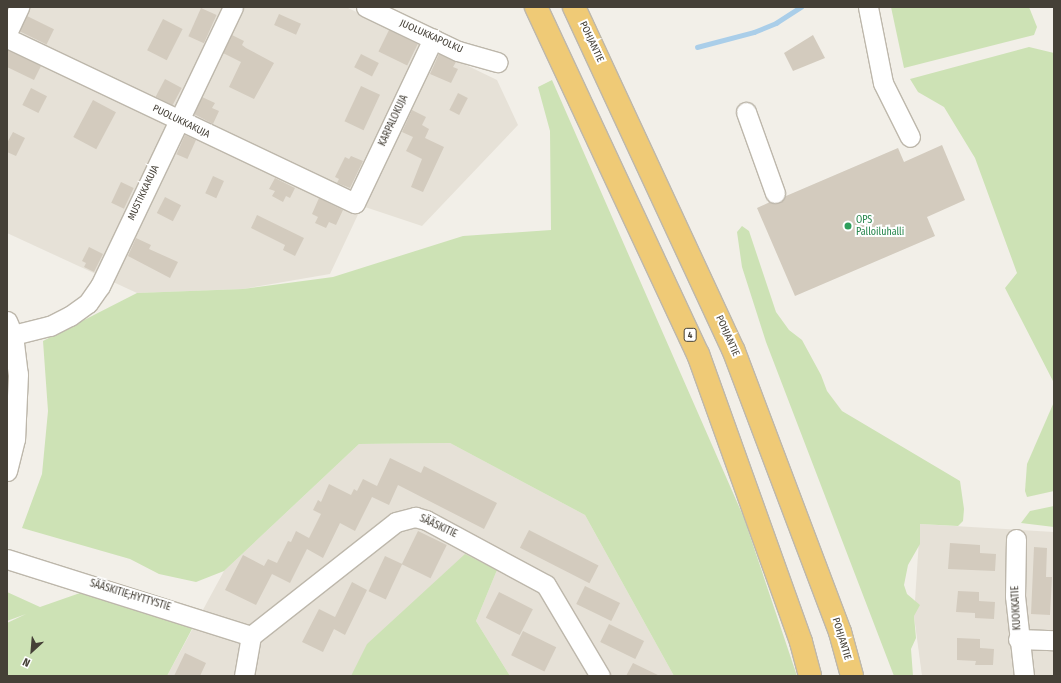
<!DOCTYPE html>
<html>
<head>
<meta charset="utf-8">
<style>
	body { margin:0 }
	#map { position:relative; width:1061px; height:683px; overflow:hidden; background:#f2efe8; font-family:"Fira Sans Condensed",sans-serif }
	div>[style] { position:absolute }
	.residential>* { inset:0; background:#e6e1d7 }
	.green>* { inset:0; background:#cde2b5 }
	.stream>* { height:4.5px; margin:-2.25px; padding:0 2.25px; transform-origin:2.25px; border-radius:2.25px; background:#aacee9 }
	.building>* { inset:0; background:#d3cbbe; transform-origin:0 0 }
	.roads { filter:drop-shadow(1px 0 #bdb7ab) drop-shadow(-1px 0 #bdb7ab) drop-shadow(0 1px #bdb7ab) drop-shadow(0 -1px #bdb7ab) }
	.minor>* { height:19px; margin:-9.5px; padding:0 9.5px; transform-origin:9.5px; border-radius:9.5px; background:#fff }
	.highway>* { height:22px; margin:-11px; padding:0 11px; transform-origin:11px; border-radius:11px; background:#efca76 }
	.dots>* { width:11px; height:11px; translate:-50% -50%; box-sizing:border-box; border:2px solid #fff; border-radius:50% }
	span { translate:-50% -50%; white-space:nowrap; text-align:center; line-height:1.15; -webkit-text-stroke:4px #fff; paint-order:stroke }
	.shield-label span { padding:1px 3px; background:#fff; border:1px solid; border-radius:3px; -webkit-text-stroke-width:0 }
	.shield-label { font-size:9px; color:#454037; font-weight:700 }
	.street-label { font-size:10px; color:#454037 }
	.leisure-label { font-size:10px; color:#27864d }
	.left { translate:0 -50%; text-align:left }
	.frame { position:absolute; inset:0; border:8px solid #454037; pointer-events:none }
	.north { position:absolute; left:12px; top:631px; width:40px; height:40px; -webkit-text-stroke:3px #fff; paint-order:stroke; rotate:206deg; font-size:11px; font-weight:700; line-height:16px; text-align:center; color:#454037 }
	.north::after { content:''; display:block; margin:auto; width:14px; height:18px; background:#454037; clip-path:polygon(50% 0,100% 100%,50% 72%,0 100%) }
</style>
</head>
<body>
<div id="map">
	<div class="residential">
		<i style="clip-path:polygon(27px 7px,346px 7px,497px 80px,518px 125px,422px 226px,362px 206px,330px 274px,243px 289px,137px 293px,7px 233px,7px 48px)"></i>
		<i style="clip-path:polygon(450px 443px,585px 515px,674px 676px,510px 676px,476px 621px,497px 570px,352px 676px,167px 676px,224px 571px,359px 444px)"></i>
		<i style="clip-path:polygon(920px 524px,1054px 532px,1054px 676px,922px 676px,914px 616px)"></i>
	</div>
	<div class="green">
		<i style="clip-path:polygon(891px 7px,1029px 7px,1037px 27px,1034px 35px,904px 68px)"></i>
		<i style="clip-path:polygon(1029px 47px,1054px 53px,1054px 383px,1005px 288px,1017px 273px,975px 158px,944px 107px,918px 92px,910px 79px)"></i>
		<i style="clip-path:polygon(552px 80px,744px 518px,797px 676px,674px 676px,585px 515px,450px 443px,359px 444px,224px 571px,196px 582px,159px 574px,130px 559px,22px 528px,42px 474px,48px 411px,43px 341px,137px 293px,243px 289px,333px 277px,463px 236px,551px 230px,550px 131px,538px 87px)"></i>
		<i style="clip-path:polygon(742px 226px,749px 231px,776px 312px,789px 330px,802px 340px,821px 375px,827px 391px,842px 411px,960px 481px,964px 509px,963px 521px,958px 526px,920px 524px,920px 544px,908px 565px,904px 585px,907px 594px,920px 605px,914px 616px,916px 638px,911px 649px,913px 676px,894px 676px,766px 342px,742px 267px,737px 232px)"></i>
		<i style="clip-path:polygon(1054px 402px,1054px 491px,1027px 497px,1025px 491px,1027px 464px)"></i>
		<i style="clip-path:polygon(1054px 506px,1054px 527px,1021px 523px,1030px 511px)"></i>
		<i style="clip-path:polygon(465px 554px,497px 570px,476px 621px,510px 676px,351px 676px,367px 644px)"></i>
		<i style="clip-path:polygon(7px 592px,40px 607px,80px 593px,193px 627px,167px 676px,7px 676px,7px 623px,26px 614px,7px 621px)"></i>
	</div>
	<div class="stream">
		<i style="left:697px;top:47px;width:59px;rotate:-14.7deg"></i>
		<i style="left:754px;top:32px;width:24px;rotate:-22deg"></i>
		<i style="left:776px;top:23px;width:30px;rotate:-33deg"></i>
	</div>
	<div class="building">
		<i style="left:201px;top:8px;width:17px;height:31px;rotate:24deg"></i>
		<i style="left:279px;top:14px;width:24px;height:12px;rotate:24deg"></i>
		<i style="left:27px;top:16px;width:30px;height:17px;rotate:26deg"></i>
		<i style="left:163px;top:19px;width:22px;height:35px;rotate:27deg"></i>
		<i style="left:389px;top:30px;width:32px;height:24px;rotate:26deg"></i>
		<i style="clip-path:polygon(232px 35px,244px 41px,242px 45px,246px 48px,274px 63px,254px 99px,229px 87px,241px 62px,223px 53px)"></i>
		<i style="clip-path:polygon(813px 35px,825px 58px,793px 71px,784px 53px)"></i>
		<i style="clip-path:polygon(7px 50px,41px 66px,34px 80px,7px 67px)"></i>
		<i style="left:361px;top:54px;width:20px;height:15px;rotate:27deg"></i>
		<i style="clip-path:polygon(439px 54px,456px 62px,453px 67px,458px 69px,451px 83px,430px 74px)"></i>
		<i style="left:165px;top:79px;width:19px;height:20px;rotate:28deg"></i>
		<i style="left:361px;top:86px;width:21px;height:39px;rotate:25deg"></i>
		<i style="left:31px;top:88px;width:18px;height:19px;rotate:27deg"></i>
		<i style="left:458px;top:93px;width:11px;height:19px;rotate:27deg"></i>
		<i style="clip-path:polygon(202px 97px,215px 103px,212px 108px,219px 111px,213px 124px,194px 114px)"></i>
		<i style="left:93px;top:100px;width:26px;height:42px;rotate:28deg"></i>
		<i style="clip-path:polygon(412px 110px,426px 117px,422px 125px,429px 129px,425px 138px,444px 147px,423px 192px,411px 187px,422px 159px,406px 151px,413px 137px,402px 132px)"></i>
		<i style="clip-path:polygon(13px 132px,25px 138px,16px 156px,7px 152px,7px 143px)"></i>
		<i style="left:185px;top:135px;width:12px;height:21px;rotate:24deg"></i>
		<i style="clip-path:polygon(942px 145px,965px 200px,927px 217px,935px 236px,795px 296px,757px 208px,770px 202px,779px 203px,786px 196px,898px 148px,904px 162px)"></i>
		<i style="clip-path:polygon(351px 156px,363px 161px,350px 188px,337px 183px,339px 179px,335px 177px,345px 157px,349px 159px)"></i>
		<i style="left:213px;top:176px;width:12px;height:19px;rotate:24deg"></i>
		<i style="clip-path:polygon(275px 178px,295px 188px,290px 198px,286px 196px,283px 202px,272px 196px,275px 191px,269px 189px)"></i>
		<i style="left:121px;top:182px;width:14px;height:23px;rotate:25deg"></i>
		<i style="left:165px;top:197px;width:18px;height:18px;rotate:27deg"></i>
		<i style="clip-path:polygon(319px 198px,343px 210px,336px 225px,329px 222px,326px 228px,315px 223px,318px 217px,312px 214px)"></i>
		<i style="clip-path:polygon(257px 215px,304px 238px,295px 256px,283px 250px,285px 245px,251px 228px)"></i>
		<i style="clip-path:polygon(136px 238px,151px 245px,149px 249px,178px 262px,170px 278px,128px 256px)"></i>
		<i style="clip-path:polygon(89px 247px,103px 254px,94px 272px,84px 267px,86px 263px,82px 261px)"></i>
		<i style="clip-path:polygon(390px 458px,421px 473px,424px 466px,497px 503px,484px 529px,398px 485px,389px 505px,372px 497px,355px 531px,340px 523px,323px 558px,307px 549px,290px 583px,272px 574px,256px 605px,225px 590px,243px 555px,264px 566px,268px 559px,277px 563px,288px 541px,291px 542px,296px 531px,309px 538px,321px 514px,313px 510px,318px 500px,321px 502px,329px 484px,351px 495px,354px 489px,357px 491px,363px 479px,377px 486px)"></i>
		<i style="left:529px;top:530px;width:78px;height:20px;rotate:27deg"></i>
		<i style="left:418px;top:531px;width:32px;height:37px;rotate:26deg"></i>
		<i style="clip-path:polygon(950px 543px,980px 545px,980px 553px,996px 554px,995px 571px,948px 569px)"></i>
		<i style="clip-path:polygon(1034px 547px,1047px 548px,1046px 577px,1052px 577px,1050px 615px,1031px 614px)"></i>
		<i style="left:385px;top:556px;width:19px;height:39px;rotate:25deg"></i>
		<i style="clip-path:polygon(352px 582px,367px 590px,345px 635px,334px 629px,323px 652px,302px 642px,319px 609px,335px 617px)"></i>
		<i style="left:585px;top:586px;width:39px;height:20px;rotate:26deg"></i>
		<i style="clip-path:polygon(958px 591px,979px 592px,979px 601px,995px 602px,994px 619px,975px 618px,975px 613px,956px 612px)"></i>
		<i style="left:499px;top:592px;width:38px;height:29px;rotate:27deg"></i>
		<i style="left:609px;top:624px;width:39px;height:20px;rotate:26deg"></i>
		<i style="left:523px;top:631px;width:37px;height:27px;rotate:26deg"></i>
		<i style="clip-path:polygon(957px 638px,980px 639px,980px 648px,994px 649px,993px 665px,975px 665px,976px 661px,957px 660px)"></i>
		<i style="clip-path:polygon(185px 653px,206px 663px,200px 676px,174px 676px)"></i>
		<i style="clip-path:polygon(633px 663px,660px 676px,626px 676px)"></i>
	</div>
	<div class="roads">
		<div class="minor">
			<i style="left:366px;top:7px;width:102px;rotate:25.6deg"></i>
			<i style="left:458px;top:51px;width:41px;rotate:15.8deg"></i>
			<i style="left:868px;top:7px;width:77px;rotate:78.8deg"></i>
			<i style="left:883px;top:83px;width:60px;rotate:63.4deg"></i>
			<i style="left:7px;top:33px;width:29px;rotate:-65deg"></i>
			<i style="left:7px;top:38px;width:385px;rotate:25.4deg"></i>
			<i style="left:355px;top:203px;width:182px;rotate:-64.6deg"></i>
			<i style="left:746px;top:112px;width:86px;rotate:70.3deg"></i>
			<i style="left:7px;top:321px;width:15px;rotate:67deg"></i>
			<i style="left:13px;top:335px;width:39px;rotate:83deg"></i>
			<i style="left:18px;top:374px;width:65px;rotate:92.6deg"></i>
			<i style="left:15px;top:439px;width:33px;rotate:104deg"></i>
			<i style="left:13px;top:335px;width:38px;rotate:-14deg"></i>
			<i style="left:50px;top:326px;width:22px;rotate:-27deg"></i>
			<i style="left:70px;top:316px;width:22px;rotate:-36deg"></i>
			<i style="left:88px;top:303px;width:21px;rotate:-55deg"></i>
			<i style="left:100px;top:286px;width:309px;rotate:-64.5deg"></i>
			<i style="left:1016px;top:539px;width:57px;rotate:91deg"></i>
			<i style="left:1015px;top:596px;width:81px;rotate:83.6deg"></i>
			<i style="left:7px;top:559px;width:256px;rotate:17.5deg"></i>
			<i style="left:251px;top:636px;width:184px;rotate:-38.2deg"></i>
			<i style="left:396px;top:522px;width:20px;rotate:-15deg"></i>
			<i style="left:415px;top:517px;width:11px;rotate:15deg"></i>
			<i style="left:426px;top:520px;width:136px;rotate:28.4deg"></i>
			<i style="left:546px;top:585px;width:106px;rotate:59.3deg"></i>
			<i style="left:1018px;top:639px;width:36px;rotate:2deg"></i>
			<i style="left:244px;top:676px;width:41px;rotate:-80.1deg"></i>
		</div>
		<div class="highway">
			<i style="left:536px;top:7px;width:383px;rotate:65deg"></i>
			<i style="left:698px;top:354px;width:306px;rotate:70.3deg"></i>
			<i style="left:801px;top:642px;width:35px;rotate:75deg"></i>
			<i style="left:574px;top:7px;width:377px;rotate:65.1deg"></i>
			<i style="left:733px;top:349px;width:303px;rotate:69.3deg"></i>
			<i style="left:840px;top:632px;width:46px;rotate:74.7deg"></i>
		</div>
	</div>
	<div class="dots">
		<i style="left:848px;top:226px;background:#2e9e5b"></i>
	</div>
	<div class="shield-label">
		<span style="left:690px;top:335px">4</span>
	</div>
	<div class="street-label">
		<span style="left:431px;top:37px;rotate:24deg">JUOLUKKAPOLKU</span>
		<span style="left:591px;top:42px;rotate:65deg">POHJANTIE</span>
		<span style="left:394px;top:121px;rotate:-65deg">KARPALOKUJA</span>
		<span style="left:181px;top:122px;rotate:26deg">PUOLUKKAKUJA</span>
		<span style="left:144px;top:193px;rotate:-65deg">MUSTIKKAKUJA</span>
		<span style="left:727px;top:336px;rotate:66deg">POHJANTIE</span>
		<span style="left:438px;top:527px;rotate:25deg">SÄÄSKITIE</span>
		<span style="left:130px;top:596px;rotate:17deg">SÄÄSKITIE;HYTTYSTIE</span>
		<span style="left:1017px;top:608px;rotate:-93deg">KUOKKATIE</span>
		<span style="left:841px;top:639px;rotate:73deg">POHJANTIE</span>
	</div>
	<div class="leisure-label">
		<span class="left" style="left:856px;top:226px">OPS<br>Palloiluhalli</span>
	</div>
	<div class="frame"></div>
	<div class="north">N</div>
</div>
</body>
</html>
